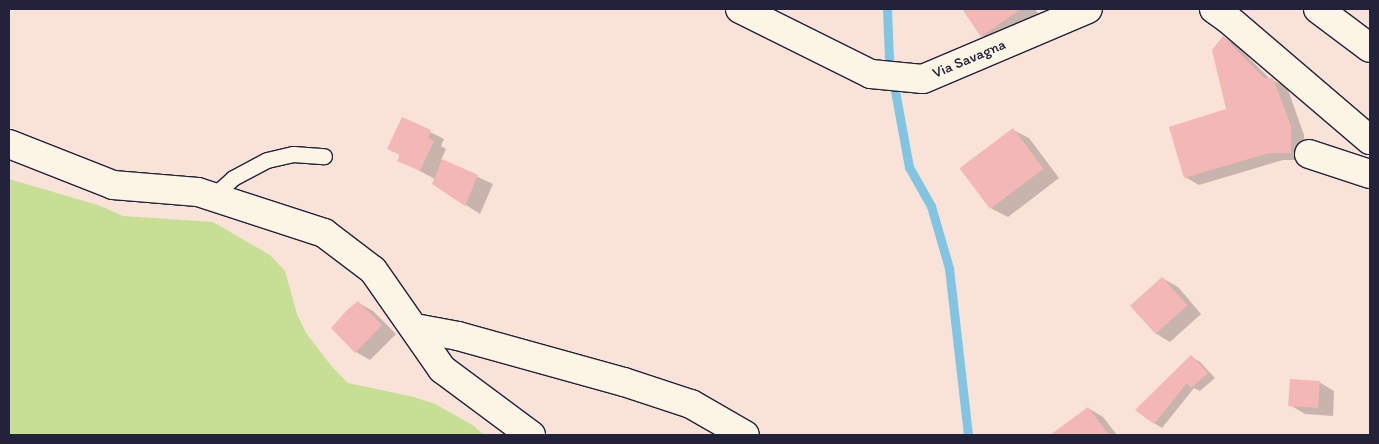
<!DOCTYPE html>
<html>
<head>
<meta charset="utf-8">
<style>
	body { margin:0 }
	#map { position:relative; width:1379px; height:444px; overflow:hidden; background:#f9e2d7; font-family:Itim,sans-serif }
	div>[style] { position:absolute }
	.green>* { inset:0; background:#c6df95 }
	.shadow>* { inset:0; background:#0003 }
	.stream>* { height:9px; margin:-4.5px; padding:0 4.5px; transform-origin:4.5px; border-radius:4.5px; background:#81c5e2 }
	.building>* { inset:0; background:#f3b7b6; transform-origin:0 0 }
	.roads { filter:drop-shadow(1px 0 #22223b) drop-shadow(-1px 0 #22223b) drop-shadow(0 1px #22223b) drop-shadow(0 -1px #22223b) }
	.service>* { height:15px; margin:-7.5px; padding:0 7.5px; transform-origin:7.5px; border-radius:7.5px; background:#fcf5e5 }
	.minor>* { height:28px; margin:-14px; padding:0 14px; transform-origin:14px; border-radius:14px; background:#fcf5e5 }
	span { translate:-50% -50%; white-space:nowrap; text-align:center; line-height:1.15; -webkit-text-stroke:5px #fcf5e5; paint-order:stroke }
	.street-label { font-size:15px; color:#22223b }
	.frame { position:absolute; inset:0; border:10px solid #22223b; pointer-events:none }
</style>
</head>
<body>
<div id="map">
	<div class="green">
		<i style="clip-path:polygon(9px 179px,101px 206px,123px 216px,213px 222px,270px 255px,285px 271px,297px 314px,306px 333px,332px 367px,348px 383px,414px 397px,435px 404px,474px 426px,484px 435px,9px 435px)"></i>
	</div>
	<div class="shadow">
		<i style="clip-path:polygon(963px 9px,1035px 9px,1046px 25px,997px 45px,982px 36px)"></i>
		<i style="clip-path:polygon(1223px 37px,1236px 45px,1270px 79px,1287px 87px,1304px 135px,1304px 160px,1283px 160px,1199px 185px,1185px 177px,1228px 110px)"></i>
		<i style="clip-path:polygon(402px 118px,444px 139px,441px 146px,446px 149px,441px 160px,493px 184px,480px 214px,433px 184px,435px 179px,399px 160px)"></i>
		<i style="clip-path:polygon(1013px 130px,1029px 138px,1059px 178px,1008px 217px,992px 209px)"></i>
		<i style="clip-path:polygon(1162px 278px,1178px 287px,1201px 314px,1170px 342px,1155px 333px)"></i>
		<i style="clip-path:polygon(359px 303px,373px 311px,396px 334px,370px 360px,356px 352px)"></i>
		<i style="clip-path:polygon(1192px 357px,1200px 362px,1215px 378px,1200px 391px,1194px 388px,1162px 428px,1154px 423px)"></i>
		<i style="clip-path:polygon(1319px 382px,1334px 391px,1333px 416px,1305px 414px,1290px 405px)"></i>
		<i style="clip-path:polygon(1088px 408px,1103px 417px,1117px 435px,1060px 435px,1057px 432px)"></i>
	</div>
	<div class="stream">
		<i style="left:887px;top:9px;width:49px;rotate:87.7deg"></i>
		<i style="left:889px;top:58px;width:111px;rotate:79.6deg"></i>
		<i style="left:909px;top:167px;width:45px;rotate:60.6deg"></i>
		<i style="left:931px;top:206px;width:65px;rotate:73.8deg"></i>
		<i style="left:949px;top:268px;width:168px;rotate:83.5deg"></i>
	</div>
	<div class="building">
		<i style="clip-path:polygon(962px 9px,1021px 9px,981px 37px)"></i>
		<i style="clip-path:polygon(1223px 36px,1264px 78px,1273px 78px,1291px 126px,1291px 153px,1269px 153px,1184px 178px,1169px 127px,1226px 109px,1212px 50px)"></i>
		<i style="clip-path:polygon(402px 117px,431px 130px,428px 138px,434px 141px,420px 171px,397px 161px,400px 155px,387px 149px)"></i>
		<i style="left:1013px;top:128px;width:51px;height:67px;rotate:53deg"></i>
		<i style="clip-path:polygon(442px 159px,478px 175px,465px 206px,432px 184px)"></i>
		<i style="left:1162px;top:277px;width:38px;height:43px;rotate:48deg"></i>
		<i style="clip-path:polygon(358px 301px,382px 325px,355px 353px,331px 328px,347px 310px)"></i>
		<i style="clip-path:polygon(1191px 355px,1208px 373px,1191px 388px,1187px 383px,1154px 424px,1135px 410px)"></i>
		<i style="left:1290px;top:379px;width:30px;height:27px;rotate:4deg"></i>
		<i style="clip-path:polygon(1088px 407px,1109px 435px,1050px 435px)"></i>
	</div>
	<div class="roads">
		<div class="service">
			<i style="left:212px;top:197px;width:28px;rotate:-42deg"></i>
			<i style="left:233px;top:178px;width:38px;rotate:-28deg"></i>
			<i style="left:267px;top:160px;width:27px;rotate:-13deg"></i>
			<i style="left:293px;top:154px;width:31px;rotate:4deg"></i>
		</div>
		<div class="minor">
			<i style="left:740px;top:9px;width:146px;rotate:26.4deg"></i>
			<i style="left:871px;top:74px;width:52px;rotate:5.5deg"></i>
			<i style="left:923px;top:79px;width:179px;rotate:-23deg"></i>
			<i style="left:1214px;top:9px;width:16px;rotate:35deg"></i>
			<i style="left:1227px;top:18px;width:188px;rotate:40.5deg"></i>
			<i style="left:1318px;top:9px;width:65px;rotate:36.9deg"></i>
			<i style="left:9px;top:144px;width:112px;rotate:21.5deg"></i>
			<i style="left:113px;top:185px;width:85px;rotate:4.7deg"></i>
			<i style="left:198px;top:192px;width:133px;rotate:18deg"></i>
			<i style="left:324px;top:233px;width:61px;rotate:37.1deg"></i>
			<i style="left:373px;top:270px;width:121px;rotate:55.1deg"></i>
			<i style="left:442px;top:369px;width:111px;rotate:36.6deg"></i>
			<i style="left:1309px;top:154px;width:64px;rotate:18.2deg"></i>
			<i style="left:415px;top:328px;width:44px;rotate:10.5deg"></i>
			<i style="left:458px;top:336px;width:172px;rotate:15.5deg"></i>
			<i style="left:624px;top:382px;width:71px;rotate:18.2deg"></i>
			<i style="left:691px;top:404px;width:62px;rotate:29.9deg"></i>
		</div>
	</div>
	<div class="street-label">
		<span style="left:969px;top:59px;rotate:-23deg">Via Savagna</span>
	</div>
	<div class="frame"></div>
</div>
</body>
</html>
